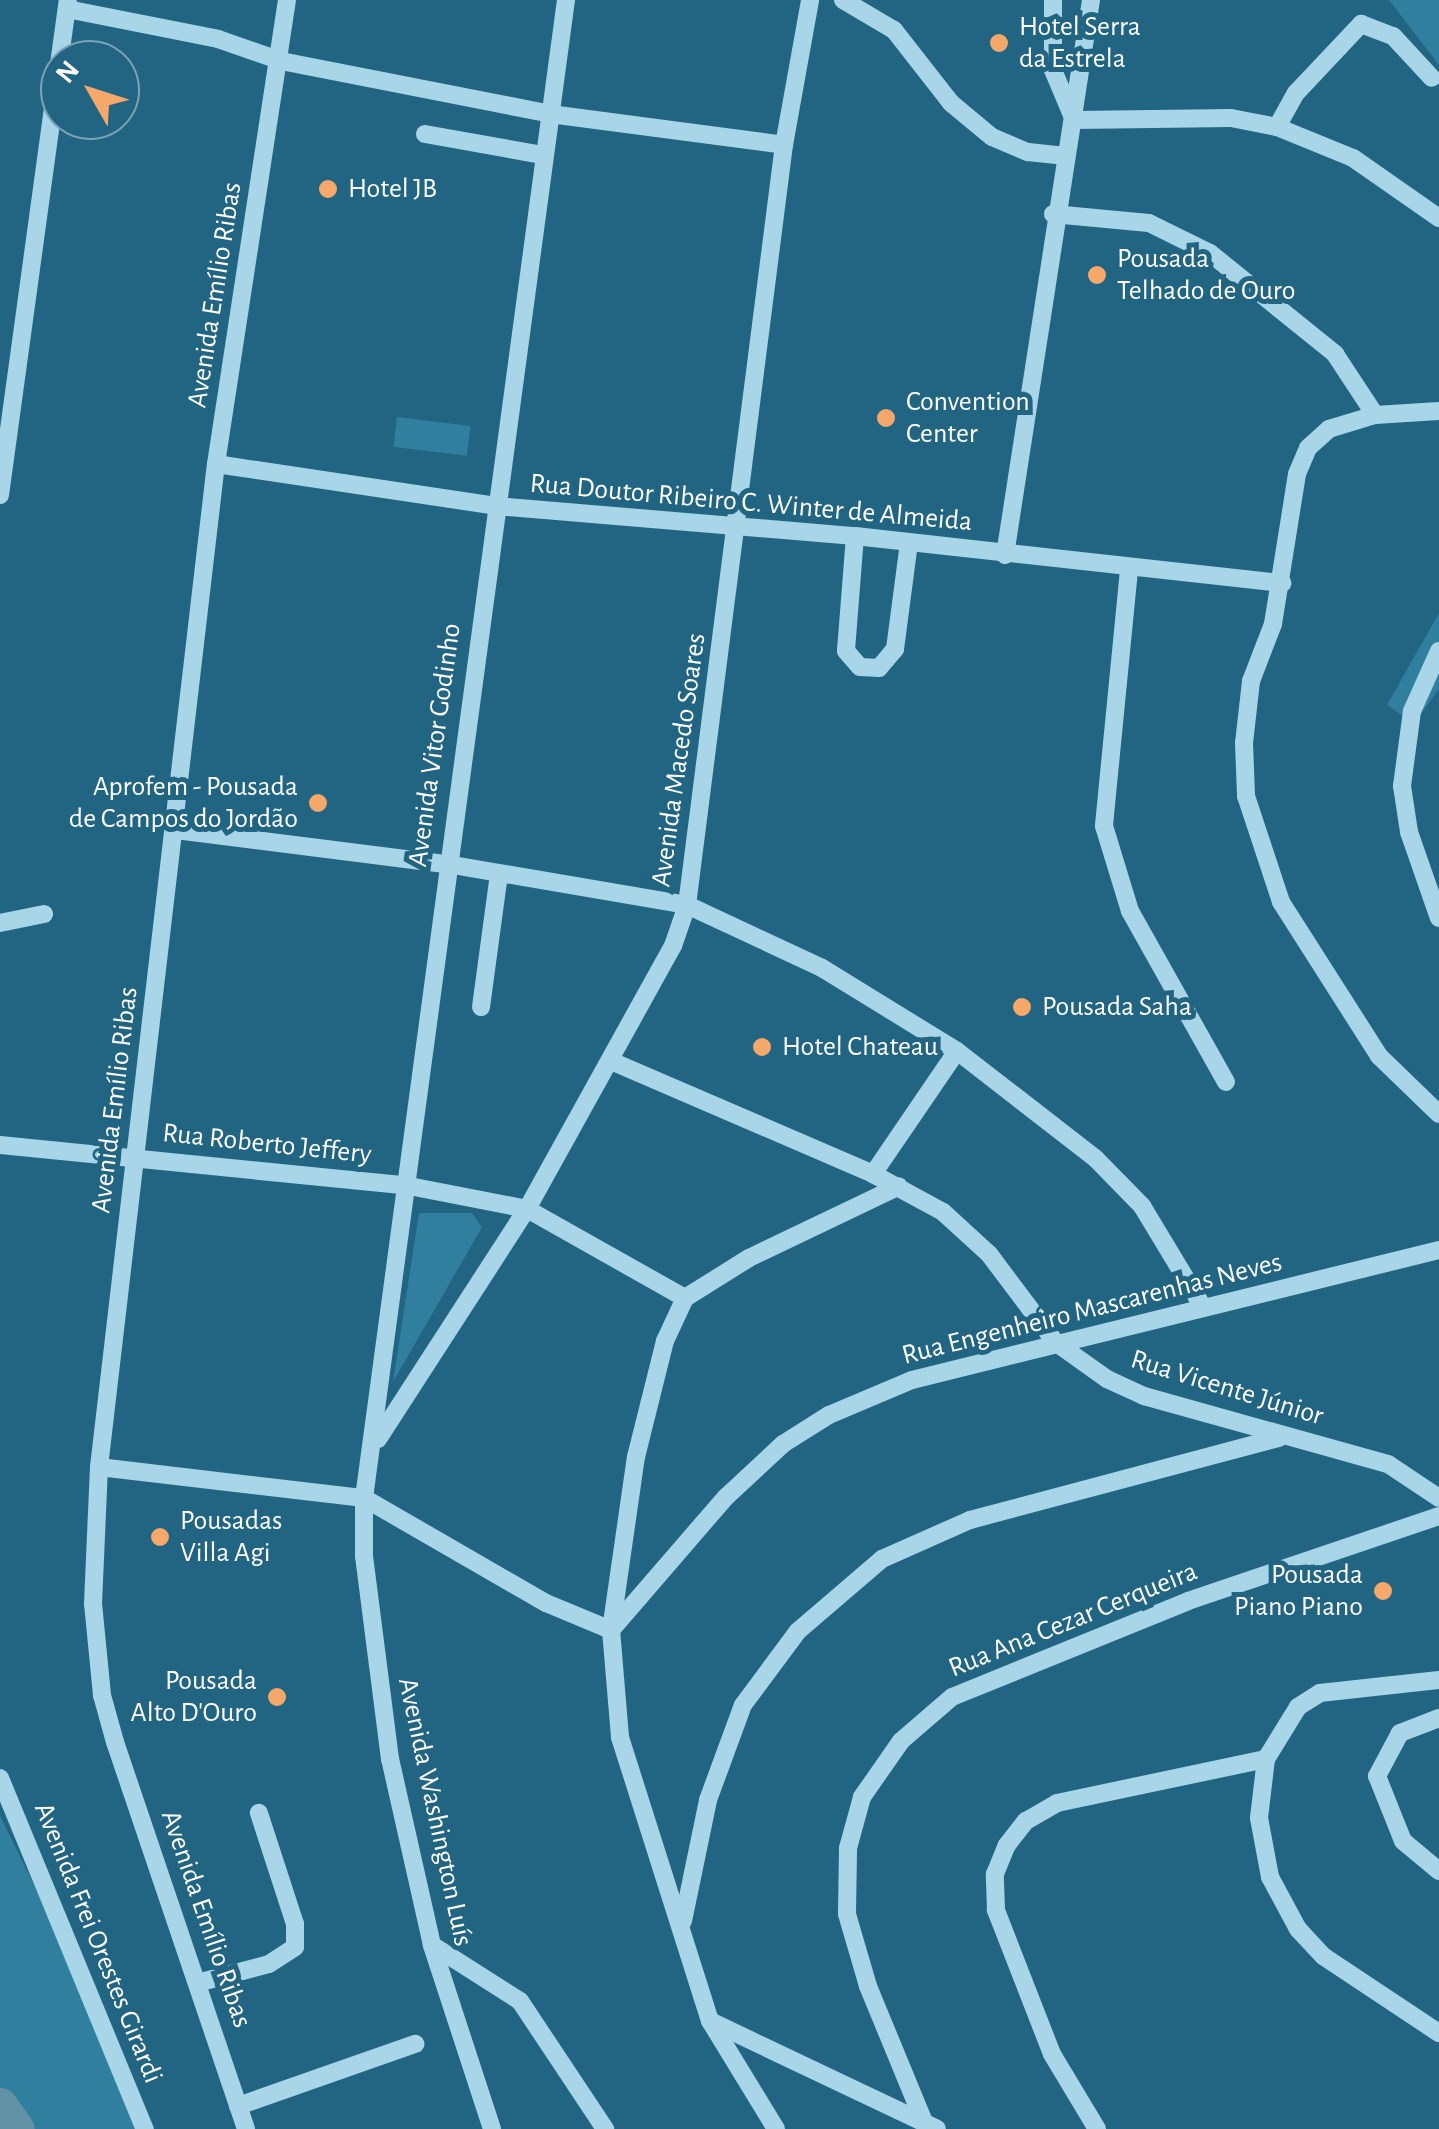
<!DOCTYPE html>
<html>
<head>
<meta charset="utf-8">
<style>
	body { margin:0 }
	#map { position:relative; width:1439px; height:2129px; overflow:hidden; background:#216583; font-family:"Alegreya Sans",sans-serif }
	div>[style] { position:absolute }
	.green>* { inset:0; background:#317f9f; transform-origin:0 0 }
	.river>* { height:35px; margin:-17.5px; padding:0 17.5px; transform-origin:17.5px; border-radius:17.5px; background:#6191a5 }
	.minor>* { height:18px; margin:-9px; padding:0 9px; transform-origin:9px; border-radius:9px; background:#a8d6e8 }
	.dots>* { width:28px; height:28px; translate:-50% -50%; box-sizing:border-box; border:5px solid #216583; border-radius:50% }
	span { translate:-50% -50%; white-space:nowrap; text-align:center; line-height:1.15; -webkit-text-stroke:10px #216583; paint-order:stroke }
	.poi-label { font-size:28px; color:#fff }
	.left { translate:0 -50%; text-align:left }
	.right { translate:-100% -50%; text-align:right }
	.street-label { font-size:28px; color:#fff }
	.north { position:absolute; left:40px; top:40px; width:100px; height:100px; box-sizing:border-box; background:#216583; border:2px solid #7aa3b5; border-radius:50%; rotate:309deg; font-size:28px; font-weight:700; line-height:40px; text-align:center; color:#fff }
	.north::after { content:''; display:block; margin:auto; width:35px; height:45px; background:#f5a86a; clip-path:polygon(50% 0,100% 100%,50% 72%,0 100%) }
</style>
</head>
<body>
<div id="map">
	<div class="green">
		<i style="clip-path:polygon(1389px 0,1439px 0,1439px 65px)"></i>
		<i style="left:397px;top:417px;width:74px;height:30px;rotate:7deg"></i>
		<i style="clip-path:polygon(1439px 613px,1439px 689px,1414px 724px,1387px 705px)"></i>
		<i style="clip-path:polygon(419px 1213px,472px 1213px,482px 1227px,393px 1382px)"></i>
		<i style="clip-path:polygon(0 1816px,113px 2044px,141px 2129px,0 2129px)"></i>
	</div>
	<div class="river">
		<i style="left:0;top:2105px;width:29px;rotate:55deg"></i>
	</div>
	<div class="minor">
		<i style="left:843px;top:0;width:59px;rotate:30.5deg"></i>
		<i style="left:894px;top:30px;width:93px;rotate:52deg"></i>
		<i style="left:951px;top:103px;width:53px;rotate:39.7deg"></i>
		<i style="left:992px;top:137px;width:39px;rotate:23deg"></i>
		<i style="left:1028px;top:152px;width:38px;rotate:6deg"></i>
		<i style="left:1053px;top:0;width:70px;rotate:90deg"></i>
		<i style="left:1053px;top:70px;width:54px;rotate:67.2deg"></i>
		<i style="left:1074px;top:120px;width:157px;rotate:-0.7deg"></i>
		<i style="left:1231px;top:118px;width:47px;rotate:11.1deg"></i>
		<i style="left:1277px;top:127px;width:82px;rotate:22.2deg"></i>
		<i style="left:1353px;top:158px;width:105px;rotate:34.9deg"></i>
		<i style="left:67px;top:9px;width:154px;rotate:11.2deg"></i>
		<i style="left:218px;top:39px;width:67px;rotate:19.2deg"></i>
		<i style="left:281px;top:61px;width:274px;rotate:11.1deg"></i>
		<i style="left:550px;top:114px;width:236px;rotate:7.5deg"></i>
		<i style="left:1277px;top:127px;width:39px;rotate:-61deg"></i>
		<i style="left:1296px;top:93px;width:95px;rotate:-46.7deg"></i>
		<i style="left:1361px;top:24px;width:34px;rotate:21deg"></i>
		<i style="left:1393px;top:36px;width:57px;rotate:47.1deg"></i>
		<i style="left:425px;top:134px;width:120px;rotate:10.1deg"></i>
		<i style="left:1053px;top:214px;width:96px;rotate:5.4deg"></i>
		<i style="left:1149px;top:223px;width:68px;rotate:26.2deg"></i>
		<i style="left:1210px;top:253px;width:161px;rotate:38.9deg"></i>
		<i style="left:1335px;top:354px;width:73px;rotate:56.7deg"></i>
		<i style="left:1439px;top:411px;width:64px;rotate:176.4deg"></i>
		<i style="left:1375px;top:415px;width:48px;rotate:163.1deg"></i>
		<i style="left:1329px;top:429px;width:28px;rotate:138deg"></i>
		<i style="left:1308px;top:448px;width:28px;rotate:113deg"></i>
		<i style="left:1297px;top:474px;width:152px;rotate:99.1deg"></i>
		<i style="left:1273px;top:624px;width:61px;rotate:111.1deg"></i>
		<i style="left:1251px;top:681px;width:62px;rotate:96.4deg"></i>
		<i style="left:1244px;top:743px;width:53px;rotate:87.8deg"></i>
		<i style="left:1246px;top:796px;width:112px;rotate:71.7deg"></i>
		<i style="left:1281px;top:902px;width:183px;rotate:57.5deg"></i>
		<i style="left:1379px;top:1056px;width:83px;rotate:44deg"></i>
		<i style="left:216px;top:464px;width:283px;rotate:8.5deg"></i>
		<i style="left:496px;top:506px;width:360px;rotate:4.8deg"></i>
		<i style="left:855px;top:536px;width:430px;rotate:6.3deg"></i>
		<i style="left:0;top:495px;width:499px;rotate:-82.2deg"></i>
		<i style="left:855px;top:536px;width:115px;rotate:94.5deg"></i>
		<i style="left:846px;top:651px;width:21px;rotate:49deg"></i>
		<i style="left:860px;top:667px;width:19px;rotate:3deg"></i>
		<i style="left:879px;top:668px;width:25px;rotate:-50deg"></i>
		<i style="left:895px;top:649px;width:107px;rotate:-82.5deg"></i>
		<i style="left:1005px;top:555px;width:562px;rotate:-81.19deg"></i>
		<i style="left:1129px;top:570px;width:257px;rotate:95.6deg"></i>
		<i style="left:1104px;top:826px;width:89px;rotate:73deg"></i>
		<i style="left:1130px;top:911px;width:196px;rotate:60.7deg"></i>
		<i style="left:1439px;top:651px;width:66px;rotate:114.2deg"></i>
		<i style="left:1412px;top:711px;width:76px;rotate:97.6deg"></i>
		<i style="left:1402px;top:786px;width:47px;rotate:81.3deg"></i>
		<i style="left:1409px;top:832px;width:91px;rotate:70.8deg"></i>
		<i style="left:176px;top:830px;width:273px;rotate:7.2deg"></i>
		<i style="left:447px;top:864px;width:243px;rotate:9.7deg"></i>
		<i style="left:687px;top:905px;width:149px;rotate:25deg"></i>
		<i style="left:822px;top:968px;width:158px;rotate:31.6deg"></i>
		<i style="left:957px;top:1051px;width:176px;rotate:37.8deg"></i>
		<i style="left:1096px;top:1159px;width:66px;rotate:45.6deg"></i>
		<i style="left:1142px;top:1206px;width:118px;rotate:58.9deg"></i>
		<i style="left:0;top:923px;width:45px;rotate:-11.6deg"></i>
		<i style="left:481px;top:1007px;width:135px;rotate:-82.3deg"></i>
		<i style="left:611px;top:1061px;width:285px;rotate:23.3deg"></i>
		<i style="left:873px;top:1174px;width:80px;rotate:28.5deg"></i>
		<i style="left:943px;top:1212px;width:62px;rotate:42.4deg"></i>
		<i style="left:989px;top:1254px;width:110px;rotate:53.1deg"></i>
		<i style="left:1055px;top:1342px;width:64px;rotate:35.4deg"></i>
		<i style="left:1107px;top:1379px;width:41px;rotate:24.7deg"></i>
		<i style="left:1144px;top:1396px;width:253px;rotate:15.6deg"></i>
		<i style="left:1388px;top:1464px;width:61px;rotate:33.7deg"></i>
		<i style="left:0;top:1145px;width:406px;rotate:5.7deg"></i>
		<i style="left:404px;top:1185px;width:125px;rotate:11deg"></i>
		<i style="left:527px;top:1209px;width:181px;rotate:29.4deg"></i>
		<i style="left:873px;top:1174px;width:149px;rotate:-55.7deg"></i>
		<i style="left:378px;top:1439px;width:274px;rotate:-57.1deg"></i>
		<i style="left:527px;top:1209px;width:301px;rotate:-61deg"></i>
		<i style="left:673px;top:946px;width:43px;rotate:-71.1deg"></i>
		<i style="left:687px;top:905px;width:766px;rotate:-82.73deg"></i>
		<i style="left:784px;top:145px;width:147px;rotate:-79.8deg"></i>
		<i style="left:99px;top:1467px;width:267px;rotate:6.7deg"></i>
		<i style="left:364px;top:1498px;width:210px;rotate:30deg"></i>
		<i style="left:546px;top:1603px;width:70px;rotate:22.6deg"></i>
		<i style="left:611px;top:1630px;width:176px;rotate:-49.2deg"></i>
		<i style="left:726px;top:1497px;width:78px;rotate:-42.9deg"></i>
		<i style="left:783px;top:1444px;width:54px;rotate:-32.2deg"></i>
		<i style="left:829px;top:1415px;width:90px;rotate:-22.9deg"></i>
		<i style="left:912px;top:1380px;width:543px;rotate:-13.86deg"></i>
		<i style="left:1439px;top:1680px;width:120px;rotate:173.8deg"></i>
		<i style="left:1320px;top:1693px;width:26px;rotate:148deg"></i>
		<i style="left:1298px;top:1707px;width:61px;rotate:121.6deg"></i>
		<i style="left:1266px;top:1759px;width:59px;rotate:96.8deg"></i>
		<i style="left:1259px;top:1818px;width:60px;rotate:79.4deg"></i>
		<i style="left:1270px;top:1877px;width:59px;rotate:61.7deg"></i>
		<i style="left:1298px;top:1929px;width:37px;rotate:47deg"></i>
		<i style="left:1323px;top:1956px;width:139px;rotate:33.6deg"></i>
		<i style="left:1439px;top:1718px;width:42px;rotate:159deg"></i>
		<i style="left:1400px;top:1733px;width:49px;rotate:118.1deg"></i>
		<i style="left:1377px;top:1776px;width:70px;rotate:68.2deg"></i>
		<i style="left:1403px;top:1841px;width:47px;rotate:39.8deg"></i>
		<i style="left:0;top:1778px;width:380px;rotate:67.6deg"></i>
		<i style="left:683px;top:1921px;width:124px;rotate:-78.3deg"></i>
		<i style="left:708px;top:1800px;width:101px;rotate:-69.8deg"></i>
		<i style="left:743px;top:1705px;width:92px;rotate:-53.4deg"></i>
		<i style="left:798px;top:1631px;width:111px;rotate:-40.6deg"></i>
		<i style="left:882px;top:1559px;width:96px;rotate:-23.9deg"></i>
		<i style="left:970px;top:1520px;width:320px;rotate:-14.9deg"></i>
		<i style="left:432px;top:1945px;width:104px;rotate:32.5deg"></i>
		<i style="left:520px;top:2001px;width:154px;rotate:56.4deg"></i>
		<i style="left:201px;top:1982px;width:70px;rotate:-14.8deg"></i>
		<i style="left:269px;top:1964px;width:31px;rotate:-33deg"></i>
		<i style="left:295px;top:1947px;width:23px;rotate:-90deg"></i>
		<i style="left:295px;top:1924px;width:117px;rotate:-108deg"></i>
		<i style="left:710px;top:2021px;width:251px;rotate:25.4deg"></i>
		<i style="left:238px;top:2106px;width:188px;rotate:-19.3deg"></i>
		<i style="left:924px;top:2122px;width:147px;rotate:-112.4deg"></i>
		<i style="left:868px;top:1986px;width:75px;rotate:-106.3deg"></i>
		<i style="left:847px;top:1914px;width:66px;rotate:-89.1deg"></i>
		<i style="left:848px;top:1848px;width:53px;rotate:-74.6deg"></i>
		<i style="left:862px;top:1797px;width:68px;rotate:-55.1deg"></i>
		<i style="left:901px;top:1741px;width:67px;rotate:-40.8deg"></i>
		<i style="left:952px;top:1697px;width:255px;rotate:-22.1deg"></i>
		<i style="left:1188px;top:1601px;width:265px;rotate:-18.7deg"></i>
		<i style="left:246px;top:2129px;width:409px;rotate:-108.7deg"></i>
		<i style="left:115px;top:1742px;width:49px;rotate:-105.5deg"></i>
		<i style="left:102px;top:1695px;width:91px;rotate:-95.6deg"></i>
		<i style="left:93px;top:1604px;width:137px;rotate:-87.5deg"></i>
		<i style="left:99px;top:1467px;width:1010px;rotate:-83.35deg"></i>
		<i style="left:216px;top:464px;width:469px;rotate:-81.3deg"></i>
		<i style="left:492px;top:2129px;width:194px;rotate:-108.1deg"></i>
		<i style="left:432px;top:1945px;width:191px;rotate:-102.7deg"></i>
		<i style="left:390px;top:1759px;width:205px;rotate:-97.3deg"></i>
		<i style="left:364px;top:1556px;width:58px;rotate:-90deg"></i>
		<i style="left:364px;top:1498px;width:1512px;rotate:-82.32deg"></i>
		<i style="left:776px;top:2129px;width:127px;rotate:-121.4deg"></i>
		<i style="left:710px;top:2021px;width:298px;rotate:-107.6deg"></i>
		<i style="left:620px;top:1737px;width:107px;rotate:-94.8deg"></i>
		<i style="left:611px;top:1630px;width:175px;rotate:-81.8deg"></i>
		<i style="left:636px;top:1457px;width:120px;rotate:-76deg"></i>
		<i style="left:665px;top:1341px;width:47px;rotate:-65.1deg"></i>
		<i style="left:685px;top:1298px;width:75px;rotate:-32deg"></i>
		<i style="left:749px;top:1258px;width:166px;rotate:-25.6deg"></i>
		<i style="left:1097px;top:2129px;width:87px;rotate:-121deg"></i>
		<i style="left:1052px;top:2054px;width:155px;rotate:-111.3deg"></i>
		<i style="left:996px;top:1910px;width:36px;rotate:-92deg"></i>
		<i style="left:995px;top:1874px;width:31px;rotate:-68deg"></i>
		<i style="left:1007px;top:1845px;width:31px;rotate:-52deg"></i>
		<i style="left:1026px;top:1821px;width:36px;rotate:-30deg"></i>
		<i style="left:1057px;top:1803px;width:214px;rotate:-11.9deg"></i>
	</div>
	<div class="dots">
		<i style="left:999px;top:43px;background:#f5a86a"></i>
		<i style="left:328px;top:189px;background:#f5a86a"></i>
		<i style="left:1097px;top:275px;background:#f5a86a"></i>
		<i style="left:886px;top:418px;background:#f5a86a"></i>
		<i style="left:318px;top:803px;background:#f5a86a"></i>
		<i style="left:1022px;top:1007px;background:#f5a86a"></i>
		<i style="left:762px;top:1047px;background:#f5a86a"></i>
		<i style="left:160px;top:1537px;background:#f5a86a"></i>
		<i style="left:1383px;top:1591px;background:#f5a86a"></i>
		<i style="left:277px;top:1697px;background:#f5a86a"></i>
	</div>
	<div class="poi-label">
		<span class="left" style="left:1019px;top:43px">Hotel Serra<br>da Estrela</span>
		<span class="left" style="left:348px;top:189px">Hotel JB</span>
		<span class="left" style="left:1117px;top:275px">Pousada<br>Telhado de Ouro</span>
		<span class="left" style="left:906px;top:418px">Convention<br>Center</span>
		<span class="right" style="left:298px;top:803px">Aprofem - Pousada<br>de Campos do Jordão</span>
		<span class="left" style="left:1042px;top:1007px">Pousada Saha</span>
		<span class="left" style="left:782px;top:1047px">Hotel Chateau</span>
		<span class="left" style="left:180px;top:1537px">Pousadas<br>Villa Agi</span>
		<span class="right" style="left:1363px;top:1591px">Pousada<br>Piano Piano</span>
		<span class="right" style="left:257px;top:1697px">Pousada<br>Alto D'Ouro</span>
	</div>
	<div class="street-label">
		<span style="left:215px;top:295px;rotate:-81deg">Avenida Emílio Ribas</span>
		<span style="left:751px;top:503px;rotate:5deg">Rua Doutor Ribeiro C. Winter de Almeida</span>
		<span style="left:435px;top:745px;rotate:-82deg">Avenida Vitor Godinho</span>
		<span style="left:679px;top:760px;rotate:-82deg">Avenida Macedo Soares</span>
		<span style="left:115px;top:1100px;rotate:-83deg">Avenida Emílio Ribas</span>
		<span style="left:267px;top:1144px;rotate:6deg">Rua Roberto Jeffery</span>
		<span style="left:1092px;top:1309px;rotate:-14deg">Rua Engenheiro Mascarenhas Neves</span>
		<span style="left:1227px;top:1388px;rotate:17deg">Rua Vicente Júnior</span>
		<span style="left:1073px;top:1620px;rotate:-22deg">Rua Ana Cezar Cerqueira</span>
		<span style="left:435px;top:1812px;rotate:78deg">Avenida Washington Luís</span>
		<span style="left:206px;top:1919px;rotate:71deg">Avenida Emílio Ribas</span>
		<span style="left:98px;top:1943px;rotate:68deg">Avenida Frei Orestes Girardi</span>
	</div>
	<div class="north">N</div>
</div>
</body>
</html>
